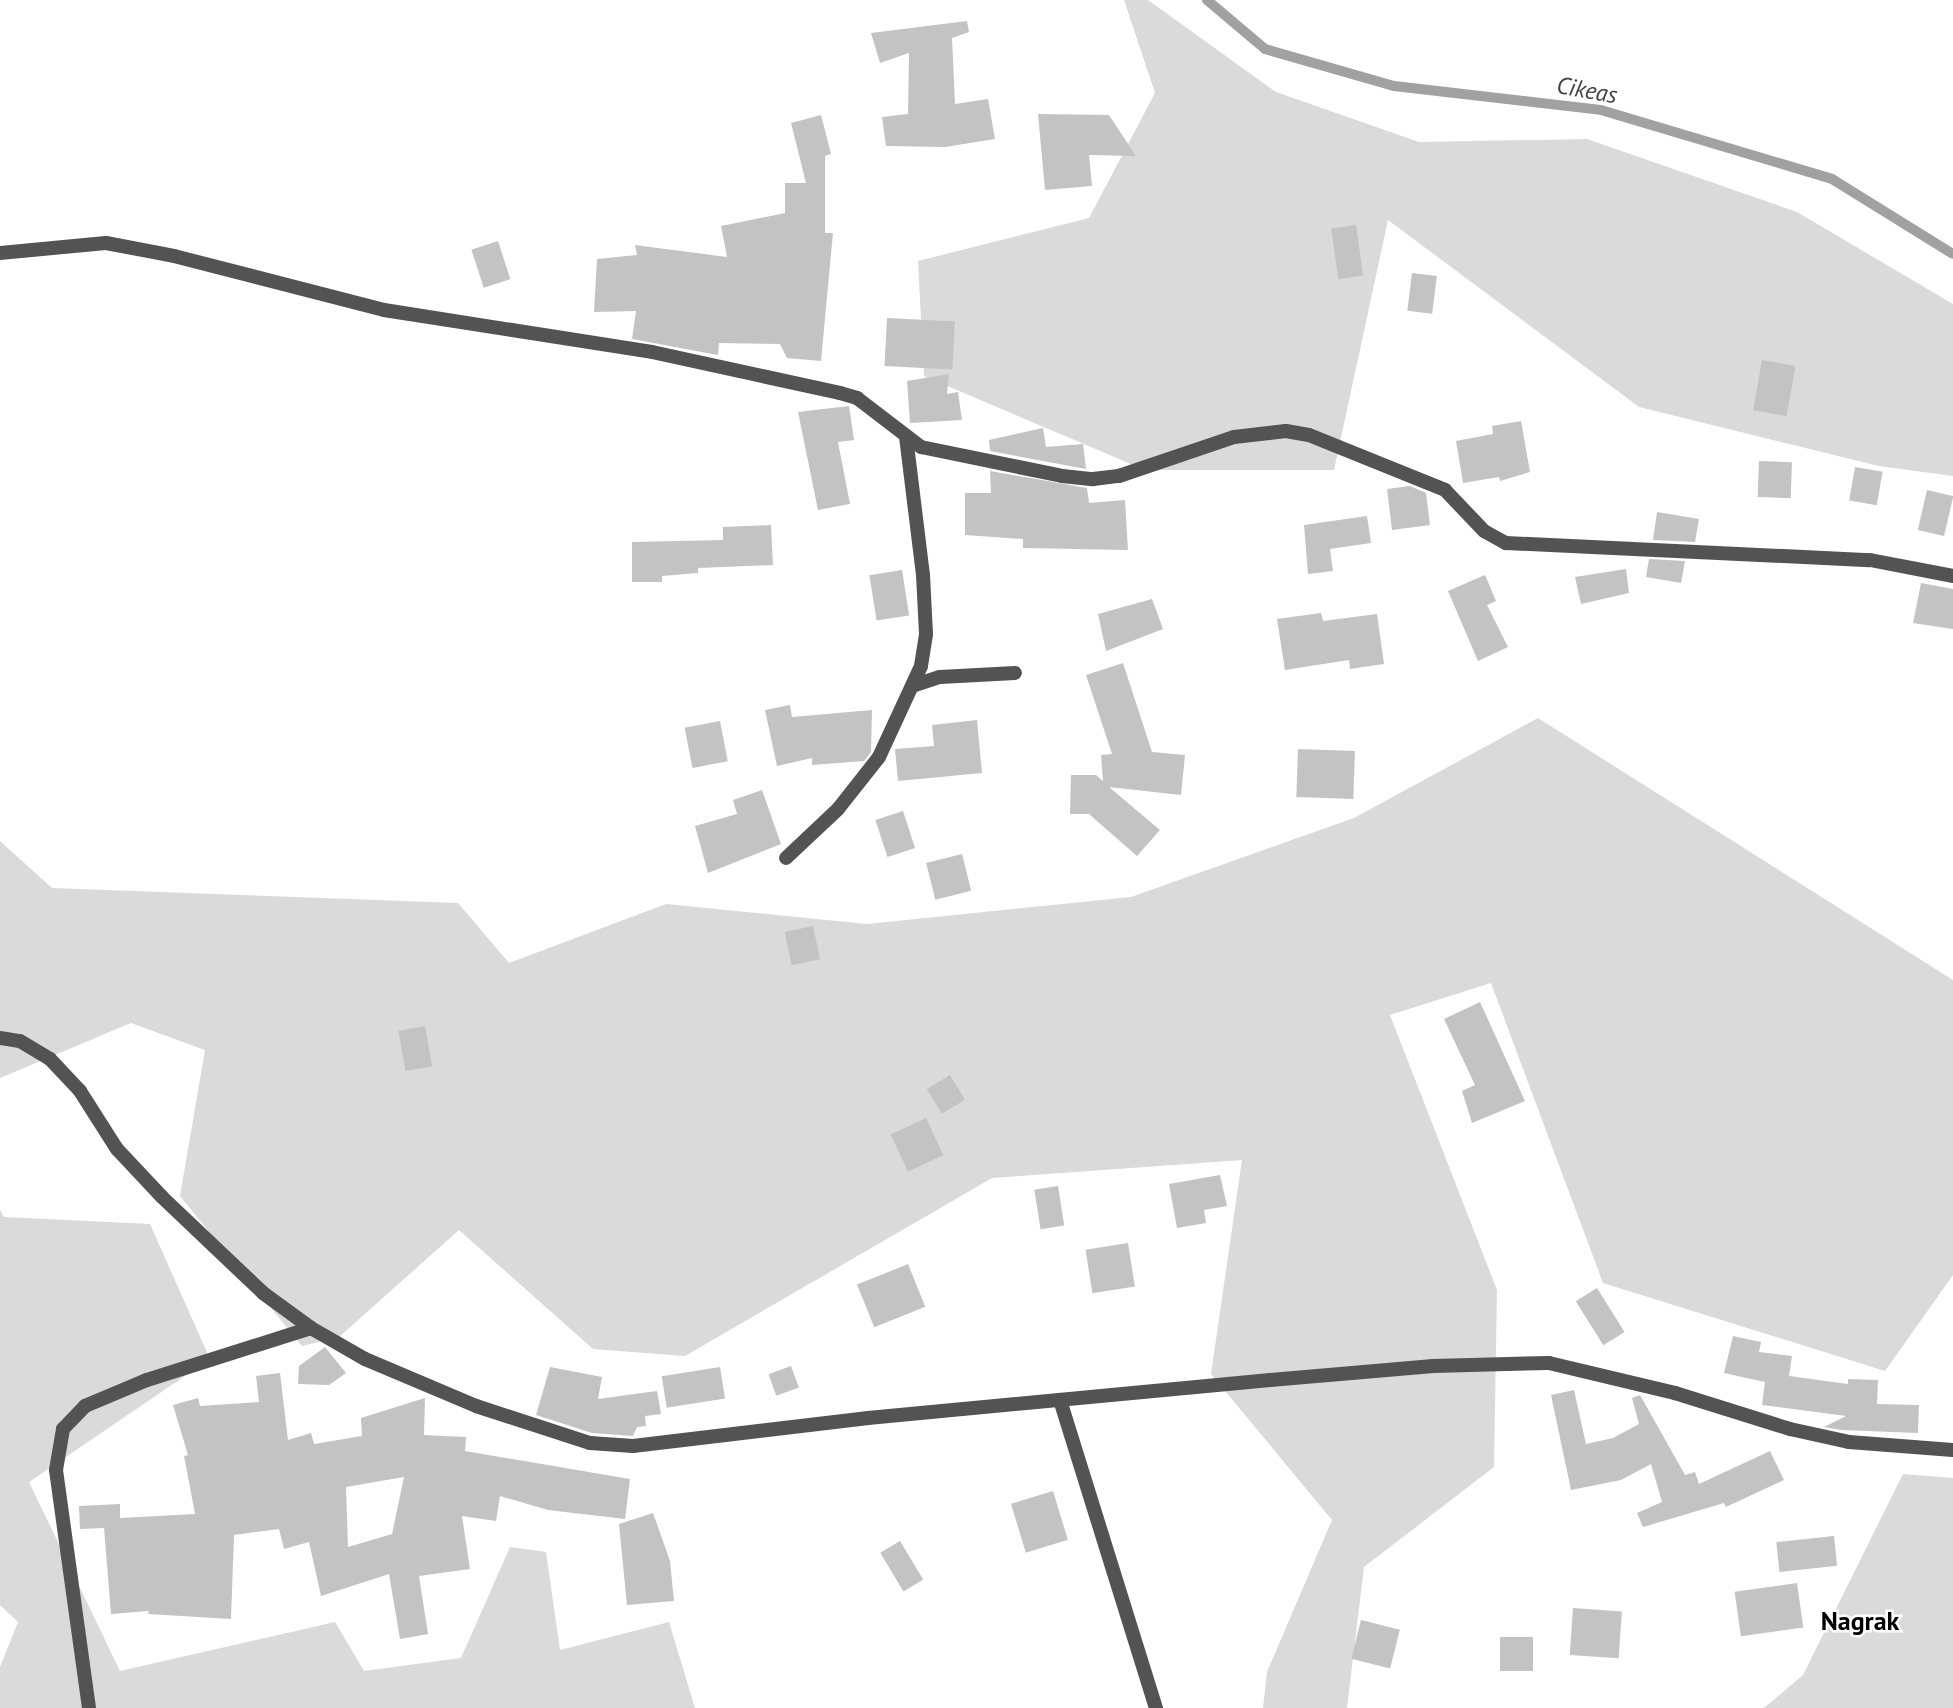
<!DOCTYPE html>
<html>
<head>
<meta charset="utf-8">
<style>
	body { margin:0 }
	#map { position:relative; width:1953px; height:1708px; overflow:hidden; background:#fff; font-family:"PT Sans",sans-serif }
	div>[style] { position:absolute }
	.green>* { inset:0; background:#dadada }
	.stream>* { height:10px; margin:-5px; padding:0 5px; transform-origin:5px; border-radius:5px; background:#a1a1a1 }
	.building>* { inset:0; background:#c3c3c3; transform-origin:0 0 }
	.minor>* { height:14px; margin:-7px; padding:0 7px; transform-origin:7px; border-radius:7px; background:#535353 }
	span { translate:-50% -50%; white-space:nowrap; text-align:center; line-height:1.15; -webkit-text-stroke:5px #fff; paint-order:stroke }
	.water-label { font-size:24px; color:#424242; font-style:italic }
	.quarter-label { font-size:26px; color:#000; font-weight:700 }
</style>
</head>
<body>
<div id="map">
	<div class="green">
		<i style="clip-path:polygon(1124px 0,1148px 0,1276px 92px,1419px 142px,1587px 139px,1797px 212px,1953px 304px,1953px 476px,1879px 466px,1639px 407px,1388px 220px,1334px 470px,1145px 470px,924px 376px,918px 261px,1089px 218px,1155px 93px)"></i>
		<i style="clip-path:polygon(1538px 718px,1953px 980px,1953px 1275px,1885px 1371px,1603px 1283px,1491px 983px,1390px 1015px,1497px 1290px,1494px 1467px,1364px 1567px,1347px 1708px,1263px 1708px,1267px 1672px,1332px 1520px,1211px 1374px,1242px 1160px,992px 1178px,685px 1356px,593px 1349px,459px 1230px,339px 1337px,302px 1346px,180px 1196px,205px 1050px,131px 1023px,0 1078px,0 841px,52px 888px,458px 903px,509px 963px,666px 904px,867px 924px,1131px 897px,1354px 818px)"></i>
		<i style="clip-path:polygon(0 1210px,4px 1217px,150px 1224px,210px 1359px,29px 1482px,120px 1671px,335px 1622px,364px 1671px,461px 1658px,510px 1547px,546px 1552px,560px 1650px,669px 1622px,695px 1708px,0 1708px,0 1667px,18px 1622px,0 1605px)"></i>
		<i style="clip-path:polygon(1903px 1474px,1953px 1478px,1953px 1708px,1764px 1708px,1803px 1675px)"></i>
	</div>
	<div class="stream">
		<i style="left:1207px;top:0;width:76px;rotate:40.2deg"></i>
		<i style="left:1265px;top:49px;width:134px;rotate:16deg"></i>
		<i style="left:1394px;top:86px;width:208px;rotate:6.6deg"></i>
		<i style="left:1601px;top:110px;width:241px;rotate:16.6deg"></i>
		<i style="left:1832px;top:179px;width:142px;rotate:31.8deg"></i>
	</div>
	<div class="building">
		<i style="clip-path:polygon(967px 21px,969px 32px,952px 38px,955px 104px,988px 99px,995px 139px,945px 147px,886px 146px,882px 117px,908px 114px,909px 53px,880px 63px,871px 33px)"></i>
		<i style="clip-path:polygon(1038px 114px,1109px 115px,1136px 156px,1089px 155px,1092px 186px,1045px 190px)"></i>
		<i style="clip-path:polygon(821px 115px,831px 154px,825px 156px,825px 233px,833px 233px,821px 361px,787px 358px,780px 344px,719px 343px,718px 355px,632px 339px,636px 311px,594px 312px,597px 259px,637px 255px,635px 245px,727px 257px,721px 226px,785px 213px,785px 183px,806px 183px,791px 123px)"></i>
		<i style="left:1356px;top:225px;width:51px;height:25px;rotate:82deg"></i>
		<i style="left:498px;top:241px;width:40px;height:28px;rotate:72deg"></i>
		<i style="left:1412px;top:273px;width:25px;height:38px;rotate:7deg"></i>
		<i style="left:887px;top:318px;width:68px;height:48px;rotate:3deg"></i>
		<i style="left:1762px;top:360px;width:34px;height:51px;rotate:10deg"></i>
		<i style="clip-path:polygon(949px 374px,947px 394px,958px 392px,962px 420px,910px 423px,907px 381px)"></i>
		<i style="clip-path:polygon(849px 406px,854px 440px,838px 442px,850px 504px,818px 510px,798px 412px)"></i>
		<i style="clip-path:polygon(1521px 421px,1530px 472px,1500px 481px,1499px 477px,1463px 483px,1456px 441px,1493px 434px,1492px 426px)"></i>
		<i style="clip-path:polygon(1043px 428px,1046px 447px,1083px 444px,1086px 469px,990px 451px,989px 440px)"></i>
		<i style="left:1759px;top:461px;width:33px;height:36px;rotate:2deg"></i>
		<i style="left:1855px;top:467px;width:28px;height:34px;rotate:10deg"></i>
		<i style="clip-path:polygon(990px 471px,1087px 488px,1089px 503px,1125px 500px,1128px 550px,1023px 548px,1023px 539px,965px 535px,965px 493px,991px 493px)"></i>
		<i style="clip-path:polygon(1410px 486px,1426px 493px,1430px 525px,1392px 530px,1387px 489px)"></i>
		<i style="left:1927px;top:490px;width:27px;height:41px;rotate:13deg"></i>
		<i style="clip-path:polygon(1657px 512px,1699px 519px,1695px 542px,1653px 540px)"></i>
		<i style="clip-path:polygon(1367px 516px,1371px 543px,1330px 549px,1333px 571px,1308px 574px,1304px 525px)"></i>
		<i style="clip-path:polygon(771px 525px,773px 565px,698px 568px,698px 573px,662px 576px,662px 582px,632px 582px,632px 542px,723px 540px,723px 527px)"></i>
		<i style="clip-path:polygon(1649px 559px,1685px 561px,1681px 583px,1646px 577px)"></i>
		<i style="clip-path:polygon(1626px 569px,1629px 593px,1581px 604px,1575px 577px)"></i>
		<i style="left:902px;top:570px;width:46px;height:33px;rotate:81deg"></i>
		<i style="clip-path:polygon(1485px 575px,1496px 601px,1487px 605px,1508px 647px,1478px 661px,1448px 591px)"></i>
		<i style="clip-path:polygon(1921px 583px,1953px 589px,1953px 629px,1913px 623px)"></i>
		<i style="clip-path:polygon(1152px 599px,1163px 629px,1106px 651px,1098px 614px)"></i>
		<i style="clip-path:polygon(1321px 613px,1323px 621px,1377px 614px,1384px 664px,1350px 669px,1349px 660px,1285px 670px,1277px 619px)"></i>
		<i style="clip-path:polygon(1123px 663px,1152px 752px,1185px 755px,1181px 795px,1109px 787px,1160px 830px,1137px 856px,1089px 814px,1070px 814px,1071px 775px,1096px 775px,1103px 781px,1101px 755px,1112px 754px,1086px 675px)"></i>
		<i style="clip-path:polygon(790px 705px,792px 717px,872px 710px,871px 752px,864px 761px,812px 765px,812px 758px,777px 766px,765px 710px)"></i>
		<i style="clip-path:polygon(977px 720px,982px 773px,898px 781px,895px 749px,934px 746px,932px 725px)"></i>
		<i style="left:720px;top:721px;width:41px;height:36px;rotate:79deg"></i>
		<i style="left:1298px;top:749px;width:57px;height:48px;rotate:2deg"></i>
		<i style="clip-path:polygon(762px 790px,781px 844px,708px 873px,695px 826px,737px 814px,733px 800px)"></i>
		<i style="left:903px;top:811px;width:39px;height:29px;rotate:72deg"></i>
		<i style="left:962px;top:854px;width:38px;height:37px;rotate:76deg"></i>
		<i style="left:813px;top:926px;width:34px;height:29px;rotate:78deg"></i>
		<i style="clip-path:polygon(1480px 1002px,1525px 1101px,1472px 1123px,1462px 1091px,1475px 1085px,1444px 1019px)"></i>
		<i style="left:425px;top:1026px;width:41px;height:27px;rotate:80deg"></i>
		<i style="left:950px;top:1075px;width:29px;height:27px;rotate:59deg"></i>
		<i style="left:926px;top:1118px;width:41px;height:39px;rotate:65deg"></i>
		<i style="clip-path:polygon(1220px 1175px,1227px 1206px,1204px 1210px,1206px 1223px,1177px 1228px,1169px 1184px)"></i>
		<i style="left:1058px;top:1186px;width:40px;height:24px;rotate:81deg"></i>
		<i style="left:1128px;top:1243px;width:44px;height:43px;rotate:81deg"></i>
		<i style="left:908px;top:1264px;width:46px;height:55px;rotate:68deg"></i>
		<i style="left:1597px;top:1288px;width:52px;height:25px;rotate:58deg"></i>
		<i style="clip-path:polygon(1733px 1336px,1761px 1342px,1759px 1352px,1792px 1356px,1789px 1376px,1848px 1384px,1848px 1379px,1878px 1380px,1877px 1404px,1919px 1405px,1918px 1433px,1841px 1430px,1824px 1427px,1846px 1416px,1762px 1405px,1765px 1382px,1724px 1373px)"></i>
		<i style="clip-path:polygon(325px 1347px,346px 1373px,329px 1385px,298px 1384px,299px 1366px)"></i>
		<i style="left:791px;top:1366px;width:23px;height:24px;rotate:70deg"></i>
		<i style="clip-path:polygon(550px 1367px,602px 1377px,598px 1399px,657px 1391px,661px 1414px,645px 1416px,646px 1426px,637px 1427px,633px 1436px,592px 1433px,536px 1415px)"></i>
		<i style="left:720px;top:1367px;width:32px;height:59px;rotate:81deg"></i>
		<i style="clip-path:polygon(evenodd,280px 1373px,288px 1440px,311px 1433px,314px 1444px,362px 1436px,361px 1418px,425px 1398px,424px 1435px,466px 1437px,465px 1451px,630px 1479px,625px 1519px,548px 1510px,500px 1496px,496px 1521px,462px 1516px,470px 1569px,419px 1576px,428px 1634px,400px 1639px,389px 1574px,321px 1596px,309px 1542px,284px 1549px,279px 1529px,234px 1535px,231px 1619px,148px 1614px,149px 1611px,111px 1614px,104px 1528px,80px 1529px,79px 1506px,120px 1504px,120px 1518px,195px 1514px,184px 1456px,188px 1455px,173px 1405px,198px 1398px,200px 1406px,259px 1402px,256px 1376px,280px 1373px,404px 1477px,392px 1534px,348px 1547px,346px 1487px,404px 1477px)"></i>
		<i style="clip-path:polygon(1574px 1390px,1586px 1444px,1613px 1438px,1639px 1424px,1632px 1398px,1640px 1395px,1685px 1475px,1695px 1472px,1699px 1484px,1770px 1451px,1784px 1480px,1726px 1507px,1724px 1503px,1643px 1527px,1637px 1513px,1662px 1502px,1651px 1464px,1621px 1480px,1571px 1490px,1551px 1395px)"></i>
		<i style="left:1053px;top:1491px;width:51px;height:44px;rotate:73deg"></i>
		<i style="clip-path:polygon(653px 1513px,670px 1561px,674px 1601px,627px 1605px,619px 1524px)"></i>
		<i style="left:1834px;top:1536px;width:30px;height:58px;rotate:84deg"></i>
		<i style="left:900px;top:1541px;width:45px;height:23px;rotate:59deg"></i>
		<i style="left:1797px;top:1583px;width:45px;height:63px;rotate:82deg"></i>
		<i style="left:1573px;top:1608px;width:49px;height:47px;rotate:4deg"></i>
		<i style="left:1361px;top:1620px;width:40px;height:40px;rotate:14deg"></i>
		<i style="left:1500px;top:1637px;width:33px;height:34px"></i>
	</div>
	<div class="minor">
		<i style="left:0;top:253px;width:106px;rotate:-5.4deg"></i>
		<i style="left:106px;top:243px;width:69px;rotate:10.8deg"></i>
		<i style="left:174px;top:256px;width:217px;rotate:14.4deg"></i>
		<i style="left:384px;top:310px;width:271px;rotate:8.9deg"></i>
		<i style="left:652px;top:352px;width:192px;rotate:12.3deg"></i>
		<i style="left:840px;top:393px;width:18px;rotate:16deg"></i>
		<i style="left:857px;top:398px;width:81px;rotate:37.4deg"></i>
		<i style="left:921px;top:447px;width:144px;rotate:11.6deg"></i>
		<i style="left:1062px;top:476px;width:31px;rotate:6deg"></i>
		<i style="left:1093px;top:479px;width:26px;rotate:-7deg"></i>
		<i style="left:1119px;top:476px;width:121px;rotate:-18.7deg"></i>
		<i style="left:1234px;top:437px;width:52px;rotate:-6.6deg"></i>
		<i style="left:1286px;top:431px;width:23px;rotate:10deg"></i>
		<i style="left:1309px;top:435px;width:147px;rotate:22deg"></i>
		<i style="left:1445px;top:490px;width:57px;rotate:46.4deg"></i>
		<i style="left:1484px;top:531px;width:25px;rotate:29deg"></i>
		<i style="left:1506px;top:543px;width:364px;rotate:2.7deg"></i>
		<i style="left:1870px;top:560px;width:85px;rotate:10.9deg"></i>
		<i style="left:915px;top:685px;width:26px;rotate:-18deg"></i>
		<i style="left:940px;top:677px;width:75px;rotate:-3.1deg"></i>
		<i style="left:786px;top:858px;width:71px;rotate:-43.3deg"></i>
		<i style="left:838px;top:809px;width:66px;rotate:-51.7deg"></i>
		<i style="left:879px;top:757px;width:100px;rotate:-65.2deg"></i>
		<i style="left:921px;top:666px;width:32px;rotate:-81deg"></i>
		<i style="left:926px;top:634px;width:59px;rotate:-92.9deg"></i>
		<i style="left:923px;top:575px;width:140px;rotate:-97deg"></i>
		<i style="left:0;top:1038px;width:20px;rotate:9deg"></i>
		<i style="left:20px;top:1041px;width:35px;rotate:31deg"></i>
		<i style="left:50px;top:1059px;width:44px;rotate:46.8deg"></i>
		<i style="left:80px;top:1091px;width:69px;rotate:57.5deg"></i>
		<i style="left:117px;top:1149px;width:66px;rotate:46.8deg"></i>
		<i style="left:162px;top:1197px;width:139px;rotate:43.5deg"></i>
		<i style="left:263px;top:1293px;width:59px;rotate:36.1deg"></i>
		<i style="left:311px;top:1328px;width:62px;rotate:29.9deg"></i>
		<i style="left:365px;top:1359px;width:121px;rotate:22.9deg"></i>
		<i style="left:476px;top:1406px;width:120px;rotate:18deg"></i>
		<i style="left:590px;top:1443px;width:43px;rotate:4deg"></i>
		<i style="left:633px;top:1446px;width:237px;rotate:-6.8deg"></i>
		<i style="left:868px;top:1418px;width:404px;rotate:-5.4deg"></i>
		<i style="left:1270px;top:1380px;width:164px;rotate:-4.9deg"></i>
		<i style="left:1433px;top:1366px;width:116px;rotate:-1.5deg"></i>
		<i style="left:1549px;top:1363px;width:130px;rotate:13.4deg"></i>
		<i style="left:1675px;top:1393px;width:121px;rotate:17.4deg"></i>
		<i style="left:1790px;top:1429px;width:60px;rotate:12.4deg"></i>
		<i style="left:1849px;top:1442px;width:104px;rotate:4.4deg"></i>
		<i style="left:1060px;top:1400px;width:323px;rotate:72.7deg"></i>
		<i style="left:89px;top:1708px;width:240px;rotate:-97.9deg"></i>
		<i style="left:56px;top:1470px;width:42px;rotate:-80.3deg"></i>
		<i style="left:63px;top:1429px;width:32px;rotate:-46deg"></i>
		<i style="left:85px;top:1406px;width:67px;rotate:-22.8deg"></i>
		<i style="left:147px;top:1380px;width:172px;rotate:-17.6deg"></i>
	</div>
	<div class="water-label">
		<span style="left:1587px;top:90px;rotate:10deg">Cikeas</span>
	</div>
	<div class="quarter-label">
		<span style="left:1860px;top:1621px">Nagrak</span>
	</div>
</div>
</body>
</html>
